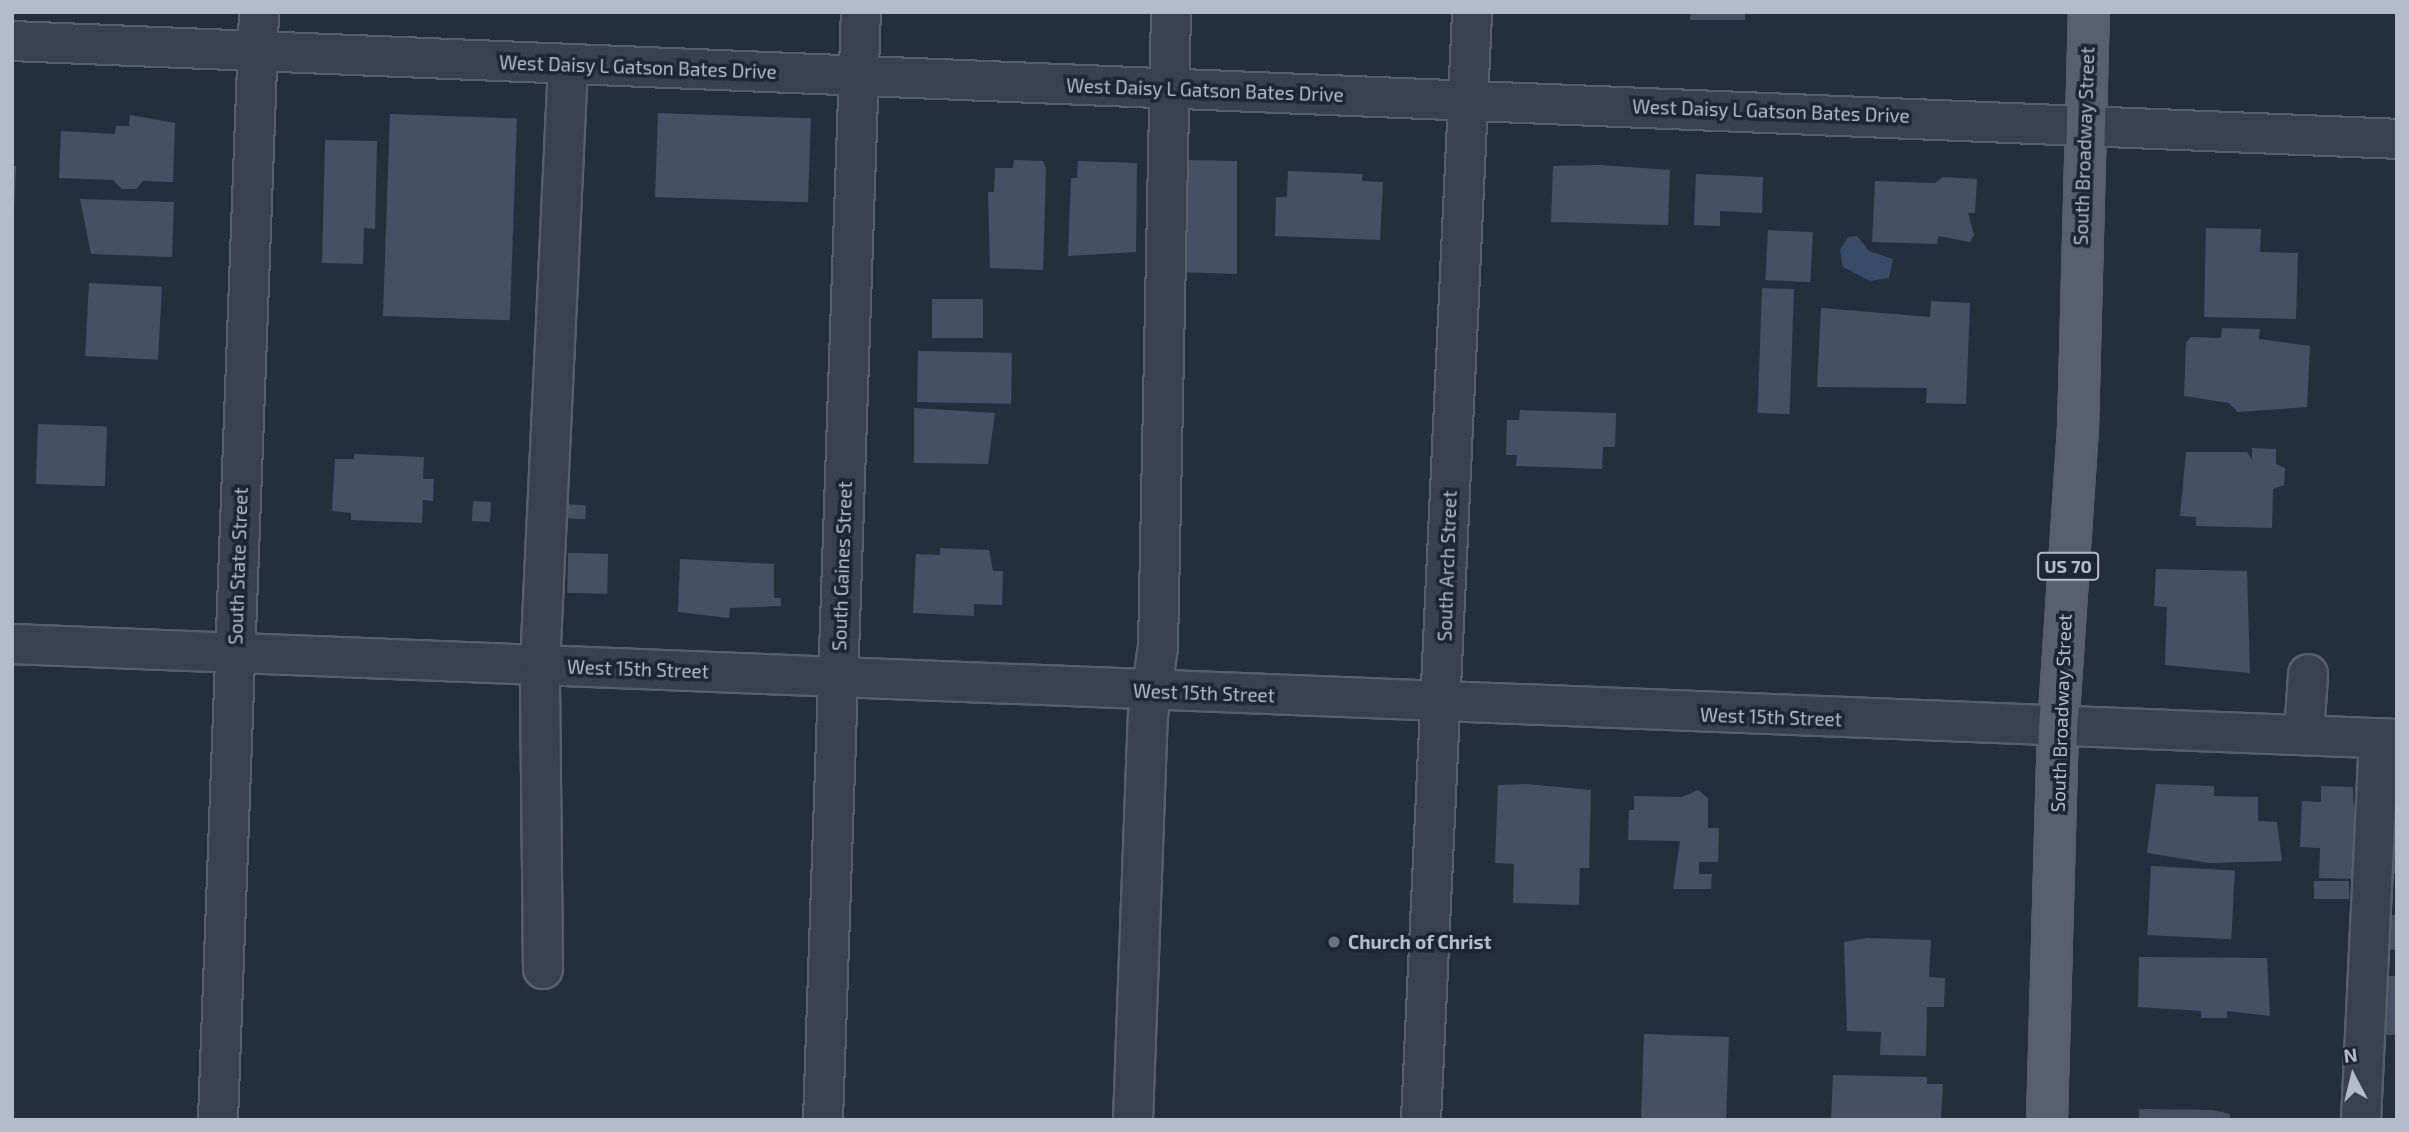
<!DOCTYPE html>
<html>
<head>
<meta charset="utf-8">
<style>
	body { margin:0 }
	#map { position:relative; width:2409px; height:1132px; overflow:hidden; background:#242f3e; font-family:"Exo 2",sans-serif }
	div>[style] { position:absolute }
	.water>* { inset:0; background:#394c67 }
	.building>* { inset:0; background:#455162; transform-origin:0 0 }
	.roads { filter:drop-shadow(2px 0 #565f6c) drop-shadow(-2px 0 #565f6c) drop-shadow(0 2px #565f6c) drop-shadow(0 -2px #565f6c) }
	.minor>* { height:38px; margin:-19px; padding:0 19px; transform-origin:19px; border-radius:19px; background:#38414e }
	.major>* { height:38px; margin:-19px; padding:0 19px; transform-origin:19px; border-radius:19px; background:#56606e }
	.dots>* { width:19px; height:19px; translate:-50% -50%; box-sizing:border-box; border:4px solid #1d2633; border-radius:50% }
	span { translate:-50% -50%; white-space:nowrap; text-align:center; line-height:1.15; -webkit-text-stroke:7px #1d2633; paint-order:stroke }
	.shield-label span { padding:2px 5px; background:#1d2633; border:2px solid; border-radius:5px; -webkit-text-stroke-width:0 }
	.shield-label { font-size:18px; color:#b4bcc9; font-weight:700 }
	.street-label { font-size:19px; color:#b4bcc9 }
	.poi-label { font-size:19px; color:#b4bcc9; font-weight:700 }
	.left { translate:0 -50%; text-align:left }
	.frame { position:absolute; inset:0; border:14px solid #b4bcc9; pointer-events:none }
	.north { position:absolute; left:2318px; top:1041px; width:70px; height:70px; -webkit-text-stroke:5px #1d2633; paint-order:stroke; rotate:353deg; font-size:19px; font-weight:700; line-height:28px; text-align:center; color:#b4bcc9 }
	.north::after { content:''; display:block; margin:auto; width:24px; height:32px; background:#b4bcc9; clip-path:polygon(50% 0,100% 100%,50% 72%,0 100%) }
</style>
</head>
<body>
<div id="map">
	<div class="water">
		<i style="clip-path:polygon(1857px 236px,1869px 251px,1893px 259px,1889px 278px,1870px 281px,1843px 267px,1840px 250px,1848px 237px)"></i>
	</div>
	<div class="building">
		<i style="left:1690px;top:12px;width:55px;height:8px"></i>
		<i style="left:658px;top:113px;width:153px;height:84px;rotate:2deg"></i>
		<i style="left:390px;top:114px;width:127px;height:202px;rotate:2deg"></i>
		<i style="clip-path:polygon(130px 115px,175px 123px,173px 182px,143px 181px,136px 189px,122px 189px,113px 180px,59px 178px,61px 131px,115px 134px,116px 126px,129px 126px)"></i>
		<i style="clip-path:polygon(325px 140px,377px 141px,375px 229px,364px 228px,363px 264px,322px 263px)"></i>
		<i style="clip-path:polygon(1014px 160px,1043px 161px,1046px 169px,1043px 270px,990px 268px,988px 192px,994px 192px,995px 168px,1013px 168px)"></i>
		<i style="clip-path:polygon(1186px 160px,1237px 161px,1237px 274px,1178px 272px)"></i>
		<i style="clip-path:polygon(1078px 161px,1137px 163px,1136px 252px,1068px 256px,1071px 178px,1077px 178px)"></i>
		<i style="clip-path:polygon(1601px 165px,1670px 170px,1668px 225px,1551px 222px,1553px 166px)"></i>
		<i style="clip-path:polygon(12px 166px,16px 166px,14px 213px,12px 213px)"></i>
		<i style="clip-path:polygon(1288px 171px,1362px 174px,1362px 181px,1383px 182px,1380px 240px,1275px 236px,1276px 197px,1287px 197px)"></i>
		<i style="clip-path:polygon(1696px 174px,1763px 177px,1762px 213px,1720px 211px,1720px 226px,1694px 225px)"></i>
		<i style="clip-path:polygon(1943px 177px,1977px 179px,1975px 213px,1968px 213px,1974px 235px,1970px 242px,1938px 236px,1937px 244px,1872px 242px,1875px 181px,1935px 183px)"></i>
		<i style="clip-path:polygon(80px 199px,174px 202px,172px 257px,91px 254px)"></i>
		<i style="clip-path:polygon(2206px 228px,2261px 229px,2260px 252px,2298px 253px,2296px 319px,2204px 317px)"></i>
		<i style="left:1768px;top:230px;width:45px;height:50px;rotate:3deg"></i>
		<i style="left:89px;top:283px;width:73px;height:73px;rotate:3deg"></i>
		<i style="left:1762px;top:288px;width:32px;height:125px;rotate:2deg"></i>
		<i style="left:932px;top:299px;width:51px;height:39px"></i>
		<i style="clip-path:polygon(1931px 301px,1970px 303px,1966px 404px,1926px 403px,1927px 388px,1817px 387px,1821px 308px,1930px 317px)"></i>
		<i style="clip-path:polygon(2222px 328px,2260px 329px,2259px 339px,2310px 346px,2307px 407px,2238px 412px,2229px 403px,2184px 396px,2186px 343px,2191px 337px,2221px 338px)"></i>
		<i style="left:918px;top:351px;width:94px;height:51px;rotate:1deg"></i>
		<i style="clip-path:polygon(914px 408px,995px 413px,988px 464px,914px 463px)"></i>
		<i style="clip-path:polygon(1520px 410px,1616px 413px,1615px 447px,1603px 447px,1602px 469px,1516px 466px,1517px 455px,1506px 455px,1507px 420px,1519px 420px)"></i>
		<i style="left:38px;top:424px;width:69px;height:60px;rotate:2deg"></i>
		<i style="clip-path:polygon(2252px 448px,2276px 449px,2276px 464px,2285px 468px,2284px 485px,2273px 489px,2272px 528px,2196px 526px,2196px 517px,2180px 516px,2186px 452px,2247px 452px,2252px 460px)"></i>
		<i style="clip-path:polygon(354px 454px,424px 457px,423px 479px,434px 479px,433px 501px,423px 500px,422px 523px,351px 520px,351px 513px,332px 511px,335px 459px,354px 459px)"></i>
		<i style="left:473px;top:501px;width:18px;height:20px;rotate:3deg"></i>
		<i style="left:564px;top:504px;width:22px;height:14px;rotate:3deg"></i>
		<i style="clip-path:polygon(940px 548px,989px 550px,993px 571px,1003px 571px,1002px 605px,974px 604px,974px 616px,913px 613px,916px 554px,940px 555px)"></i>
		<i style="left:568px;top:553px;width:40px;height:40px;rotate:1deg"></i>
		<i style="clip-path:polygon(680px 559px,774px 564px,774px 598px,781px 598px,781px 606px,730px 608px,729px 618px,678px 612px)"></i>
		<i style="clip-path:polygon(2156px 569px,2247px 571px,2250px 673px,2165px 665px,2167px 607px,2154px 606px)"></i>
		<i style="clip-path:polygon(2390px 782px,2397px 782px,2397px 873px,2385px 873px)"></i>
		<i style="clip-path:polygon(1526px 784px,1591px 790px,1589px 868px,1580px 868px,1579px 905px,1513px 903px,1514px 864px,1495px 863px,1498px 785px)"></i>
		<i style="clip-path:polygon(2156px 784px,2214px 786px,2214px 796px,2258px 797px,2258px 821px,2277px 822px,2282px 861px,2209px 863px,2147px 853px)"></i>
		<i style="clip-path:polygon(2321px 786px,2353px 787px,2356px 879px,2319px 878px,2320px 848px,2300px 847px,2302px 801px,2321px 802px)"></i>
		<i style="clip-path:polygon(1698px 790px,1708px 798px,1708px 828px,1719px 828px,1718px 862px,1699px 862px,1699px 874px,1712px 874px,1711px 889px,1673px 889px,1680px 841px,1628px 840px,1629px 810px,1634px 810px,1634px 796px,1682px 797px)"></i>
		<i style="left:2151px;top:866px;width:84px;height:69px;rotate:3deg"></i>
		<i style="left:2349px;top:881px;width:18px;height:35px;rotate:90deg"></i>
		<i style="clip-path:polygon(2383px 915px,2397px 915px,2397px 950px,2381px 949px)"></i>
		<i style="clip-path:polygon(1867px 938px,1931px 940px,1929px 977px,1945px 978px,1944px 1007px,1927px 1007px,1926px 1056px,1880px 1055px,1881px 1032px,1847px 1031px,1844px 942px)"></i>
		<i style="clip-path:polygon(2139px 957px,2267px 958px,2270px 1016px,2227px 1011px,2227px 1018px,2201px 1018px,2201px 1011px,2138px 1007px)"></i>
		<i style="left:2384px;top:976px;width:13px;height:59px"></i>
		<i style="left:1644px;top:1034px;width:85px;height:86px;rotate:2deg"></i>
		<i style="clip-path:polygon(1833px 1075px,1927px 1077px,1927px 1084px,1943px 1084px,1941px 1120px,1831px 1120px)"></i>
		<i style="clip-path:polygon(2139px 1109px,2213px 1110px,2230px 1114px,2230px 1120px,2139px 1120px)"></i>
	</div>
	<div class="roads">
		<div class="minor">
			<i style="left:12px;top:41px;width:2387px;rotate:2.35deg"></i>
			<i style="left:12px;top:644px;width:2387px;rotate:2.28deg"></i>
			<i style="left:2304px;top:735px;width:61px;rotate:-86.2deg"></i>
			<i style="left:543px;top:969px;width:304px;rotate:-90.6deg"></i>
			<i style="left:540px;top:665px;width:601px;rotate:-87.33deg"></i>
			<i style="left:218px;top:1120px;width:1109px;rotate:-87.88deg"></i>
			<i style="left:823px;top:1120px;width:1109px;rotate:-88.04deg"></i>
			<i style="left:1133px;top:1120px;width:404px;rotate:-87.9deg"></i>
			<i style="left:1148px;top:716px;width:70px;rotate:-81.8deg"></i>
			<i style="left:1158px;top:647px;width:635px;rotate:-88.83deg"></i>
			<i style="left:1421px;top:1120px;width:1109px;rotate:-87.36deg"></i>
			<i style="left:2361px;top:1120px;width:382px;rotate:-87.3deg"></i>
		</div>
		<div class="major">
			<i style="left:2047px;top:1120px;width:391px;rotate:-88.4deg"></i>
			<i style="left:2058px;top:729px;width:302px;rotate:-86.2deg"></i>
			<i style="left:2078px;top:428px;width:416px;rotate:-88.5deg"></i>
		</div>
	</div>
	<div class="dots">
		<i style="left:1334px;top:942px;background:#6b7280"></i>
	</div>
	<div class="shield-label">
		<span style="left:2068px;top:566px">US 70</span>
	</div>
	<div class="street-label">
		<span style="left:638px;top:67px;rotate:2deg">West Daisy L Gatson Bates Drive</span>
		<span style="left:1205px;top:90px;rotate:2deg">West Daisy L Gatson Bates Drive</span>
		<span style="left:1771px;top:111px;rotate:2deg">West Daisy L Gatson Bates Drive</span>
		<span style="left:2084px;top:146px;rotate:-88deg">South Broadway Street</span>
		<span style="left:238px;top:566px;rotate:-88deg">South State Street</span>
		<span style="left:842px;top:566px;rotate:-88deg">South Gaines Street</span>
		<span style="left:1447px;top:566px;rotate:-88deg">South Arch Street</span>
		<span style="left:638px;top:669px;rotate:2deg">West 15th Street</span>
		<span style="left:1204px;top:693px;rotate:2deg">West 15th Street</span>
		<span style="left:2061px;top:713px;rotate:-88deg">South Broadway Street</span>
		<span style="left:1771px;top:717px;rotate:2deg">West 15th Street</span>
	</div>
	<div class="poi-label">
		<span class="left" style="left:1348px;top:942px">Church of Christ</span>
	</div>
	<div class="frame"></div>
	<div class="north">N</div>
</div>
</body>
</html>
